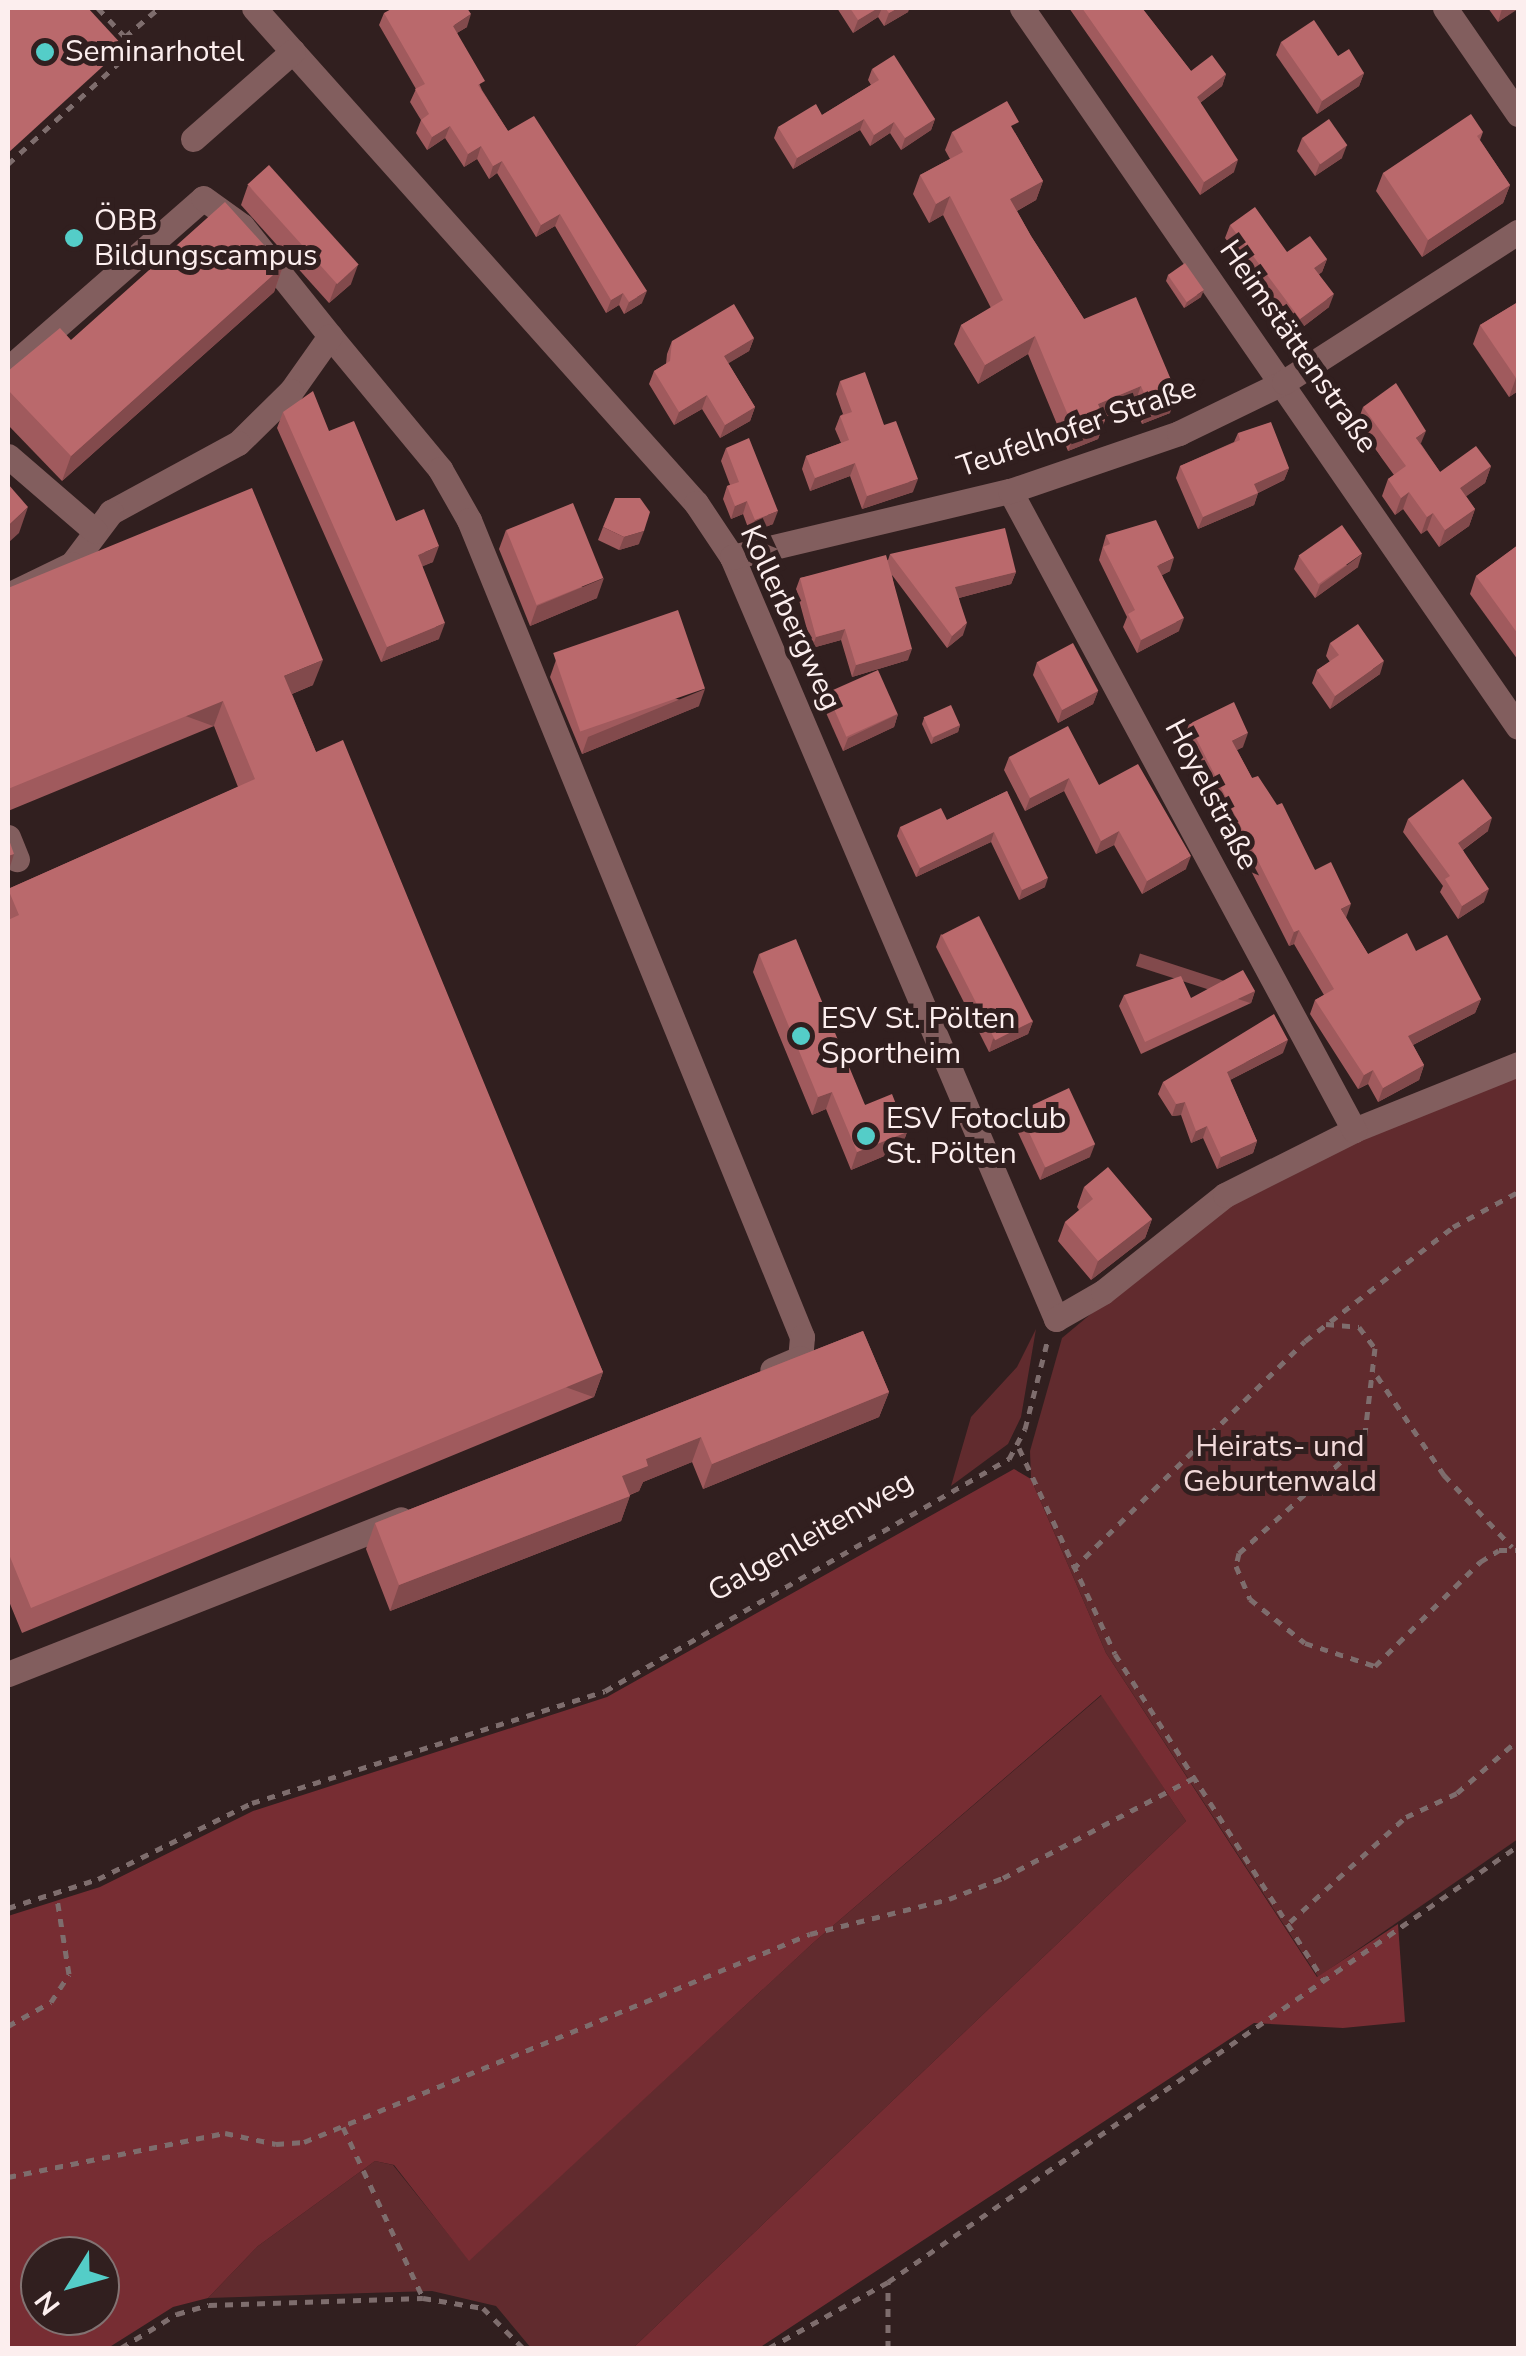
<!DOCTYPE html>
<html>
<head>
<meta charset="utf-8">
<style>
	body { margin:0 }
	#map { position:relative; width:1526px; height:2356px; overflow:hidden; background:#311f1f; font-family:"Nunito Sans",sans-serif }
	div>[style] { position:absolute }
	.green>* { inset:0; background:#612b2e }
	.forest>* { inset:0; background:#772d33 }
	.path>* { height:5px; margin-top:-2.5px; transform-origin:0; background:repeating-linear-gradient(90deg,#7e6d6d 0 8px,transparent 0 16px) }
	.minor>* { height:25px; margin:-12.5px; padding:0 12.5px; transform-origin:12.5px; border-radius:12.5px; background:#825e5e }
	.wall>* { inset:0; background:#a05a5d }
	.shaded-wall>* { inset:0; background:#824a4c; transform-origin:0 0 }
	.building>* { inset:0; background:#ba696c; transform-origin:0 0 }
	.dots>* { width:28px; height:28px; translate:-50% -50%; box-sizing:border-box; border:5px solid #311f1f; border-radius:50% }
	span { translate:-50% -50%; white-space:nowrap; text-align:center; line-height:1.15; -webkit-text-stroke:10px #311f1f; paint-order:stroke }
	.poi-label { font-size:30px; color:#fceeee }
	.left { translate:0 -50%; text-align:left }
	.street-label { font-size:30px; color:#fceeee }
	.park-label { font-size:30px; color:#f2dada }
	.frame { position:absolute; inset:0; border:10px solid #fceeee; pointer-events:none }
	.north { position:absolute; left:20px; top:2236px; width:100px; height:100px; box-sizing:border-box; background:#311f1f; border:2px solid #827272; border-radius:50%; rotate:233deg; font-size:28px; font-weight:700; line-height:40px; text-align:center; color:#fceeee }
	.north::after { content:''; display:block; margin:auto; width:35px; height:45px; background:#54cdc8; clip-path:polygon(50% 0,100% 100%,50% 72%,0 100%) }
</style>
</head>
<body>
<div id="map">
	<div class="green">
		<i style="clip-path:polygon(1518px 1074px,1518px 1839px,1318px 1977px,1106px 1653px,1031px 1479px,1030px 1451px,1062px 1338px,1213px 1212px,1360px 1138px)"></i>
		<i style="clip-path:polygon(1036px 1329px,1021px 1417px,1008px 1444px,951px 1486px,971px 1417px,1017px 1367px)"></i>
		<i style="clip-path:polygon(1102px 1695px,1186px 1821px,633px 2348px,531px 2348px,496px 2306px,432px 2291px,208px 2298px,258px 2246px,375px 2161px,393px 2165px,469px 2260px,813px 1943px)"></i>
	</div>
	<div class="forest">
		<i style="clip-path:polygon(evenodd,1014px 1469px,1031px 1479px,1106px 1653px,1317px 1977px,1398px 1924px,1405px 2022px,1343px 2028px,1254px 2023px,759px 2348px,633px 2348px,1186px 1821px,1101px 1695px,813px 1943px,469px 2261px,394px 2165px,375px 2161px,258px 2246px,208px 2298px,173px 2307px,108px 2348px,8px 2348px,8px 1916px,100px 1887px,253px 1811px,607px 1697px,1014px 1469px,40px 2256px,100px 2256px,100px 2316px,40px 2316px,40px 2256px)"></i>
	</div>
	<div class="path">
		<i style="left:98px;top:8px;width:40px;rotate:47deg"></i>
		<i style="left:8px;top:164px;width:171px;rotate:-42.4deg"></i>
		<i style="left:134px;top:49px;width:15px;rotate:-127deg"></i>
		<i style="left:125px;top:37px;width:45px;rotate:-40.5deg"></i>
		<i style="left:1326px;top:1324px;width:33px;rotate:5deg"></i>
		<i style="left:1359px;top:1327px;width:26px;rotate:53deg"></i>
		<i style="left:1375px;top:1348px;width:94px;rotate:96.7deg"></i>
		<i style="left:1364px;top:1441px;width:168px;rotate:138.1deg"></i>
		<i style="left:1239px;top:1553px;width:13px;rotate:103deg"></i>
		<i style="left:1236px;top:1566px;width:36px;rotate:67deg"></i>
		<i style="left:1250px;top:1599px;width:70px;rotate:38.7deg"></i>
		<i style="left:1305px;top:1643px;width:74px;rotate:18.2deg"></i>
		<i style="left:1375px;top:1666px;width:148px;rotate:-44.7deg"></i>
		<i style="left:1480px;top:1562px;width:22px;rotate:-32deg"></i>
		<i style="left:1499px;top:1550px;width:19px"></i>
		<i style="left:1377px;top:1376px;width:120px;rotate:55.9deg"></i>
		<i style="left:1444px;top:1475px;width:99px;rotate:46.6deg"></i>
		<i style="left:1019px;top:1448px;width:227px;rotate:65deg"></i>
		<i style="left:1115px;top:1654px;width:388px;rotate:57.4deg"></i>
		<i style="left:1073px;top:1569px;width:325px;rotate:-44.5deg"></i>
		<i style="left:1305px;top:1341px;width:187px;rotate:-37.6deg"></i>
		<i style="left:1453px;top:1227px;width:74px;rotate:-28.3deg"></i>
		<i style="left:8px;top:1908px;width:95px;rotate:-17.9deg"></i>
		<i style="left:98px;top:1879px;width:172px;rotate:-26.3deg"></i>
		<i style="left:252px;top:1803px;width:370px;rotate:-17.6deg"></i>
		<i style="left:605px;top:1691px;width:466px;rotate:-29.9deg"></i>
		<i style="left:1009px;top:1459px;width:34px;rotate:-62deg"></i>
		<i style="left:1025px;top:1429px;width:89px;rotate:-75.7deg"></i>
		<i style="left:1290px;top:1922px;width:156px;rotate:-42.2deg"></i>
		<i style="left:1406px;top:1817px;width:56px;rotate:-25.2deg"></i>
		<i style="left:1457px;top:1793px;width:81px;rotate:-41deg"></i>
		<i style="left:8px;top:2026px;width:49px;rotate:-29.2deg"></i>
		<i style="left:51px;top:2002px;width:33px;rotate:-57deg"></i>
		<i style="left:69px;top:1974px;width:83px;rotate:-99deg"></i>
		<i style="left:343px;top:2127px;width:189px;rotate:64.9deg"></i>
		<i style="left:8px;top:2177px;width:221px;rotate:-11.5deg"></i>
		<i style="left:225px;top:2133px;width:52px;rotate:12.2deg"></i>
		<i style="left:276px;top:2144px;width:28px;rotate:-4deg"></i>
		<i style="left:304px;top:2142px;width:547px;rotate:-22.35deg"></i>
		<i style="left:810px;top:1934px;width:143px;rotate:-14.1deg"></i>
		<i style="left:949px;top:1899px;width:58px;rotate:-21.3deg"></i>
		<i style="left:1003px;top:1878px;width:219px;rotate:-27.7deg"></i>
		<i style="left:121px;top:2348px;width:66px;rotate:-31.3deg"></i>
		<i style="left:177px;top:2314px;width:33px;rotate:-16deg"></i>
		<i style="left:209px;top:2305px;width:214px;rotate:-1.9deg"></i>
		<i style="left:423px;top:2298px;width:61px;rotate:9.5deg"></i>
		<i style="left:483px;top:2308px;width:57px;rotate:45deg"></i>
		<i style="left:769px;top:2348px;width:136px;rotate:-29deg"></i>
		<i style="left:888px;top:2282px;width:766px;rotate:-34.69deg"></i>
		<i style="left:888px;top:2348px;width:66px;rotate:-90deg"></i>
	</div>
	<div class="minor">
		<i style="left:254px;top:8px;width:664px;rotate:48.24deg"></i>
		<i style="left:696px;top:503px;width:65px;rotate:56.3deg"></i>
		<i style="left:732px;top:557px;width:828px;rotate:66.96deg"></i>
		<i style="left:1056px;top:1319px;width:54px;rotate:-29.9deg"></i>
		<i style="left:1103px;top:1292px;width:156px;rotate:-38.5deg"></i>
		<i style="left:1225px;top:1195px;width:144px;rotate:-26.7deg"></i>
		<i style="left:1354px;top:1130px;width:177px;rotate:-21.9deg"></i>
		<i style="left:1022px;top:8px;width:873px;rotate:55.4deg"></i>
		<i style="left:1445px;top:8px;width:129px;rotate:55.4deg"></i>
		<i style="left:193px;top:139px;width:133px;rotate:-41.3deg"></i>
		<i style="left:330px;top:336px;width:173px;rotate:50.4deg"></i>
		<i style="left:440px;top:469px;width:59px;rotate:60.4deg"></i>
		<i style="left:469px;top:520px;width:882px;rotate:67.82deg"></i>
		<i style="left:802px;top:1337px;width:21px;rotate:95deg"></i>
		<i style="left:800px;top:1358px;width:30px;rotate:157deg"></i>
		<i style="left:8px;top:369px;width:259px;rotate:-41.2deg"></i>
		<i style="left:203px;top:198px;width:48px;rotate:35.7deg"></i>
		<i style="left:242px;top:226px;width:141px;rotate:51.3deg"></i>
		<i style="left:330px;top:336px;width:67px;rotate:125.3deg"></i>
		<i style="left:291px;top:391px;width:74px;rotate:135.5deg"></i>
		<i style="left:238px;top:443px;width:145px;rotate:151.5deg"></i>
		<i style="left:111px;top:512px;width:65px;rotate:126.9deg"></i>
		<i style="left:72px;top:564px;width:71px;rotate:154.2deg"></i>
		<i style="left:8px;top:456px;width:115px;rotate:40.8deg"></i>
		<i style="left:1010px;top:491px;width:726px;rotate:61.7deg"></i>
		<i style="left:732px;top:557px;width:286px;rotate:-13.4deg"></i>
		<i style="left:1010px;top:491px;width:179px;rotate:-18.9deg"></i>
		<i style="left:1179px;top:433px;width:117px;rotate:-25.9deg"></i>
		<i style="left:1284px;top:382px;width:278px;rotate:-32.7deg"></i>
		<i style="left:8px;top:837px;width:24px;rotate:68deg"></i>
		<i style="left:8px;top:1674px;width:422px;rotate:-21.5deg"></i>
	</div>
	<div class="wall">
		<i style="clip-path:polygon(837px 8px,909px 8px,908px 12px,884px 26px,878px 17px,853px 33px)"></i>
		<i style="clip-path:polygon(1069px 8px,1142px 8px,1191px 71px,1226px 74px,1222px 86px,1200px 103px,1234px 172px,1200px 195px)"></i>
		<i style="clip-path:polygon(1488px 8px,1518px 8px,1498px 22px)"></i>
		<i style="clip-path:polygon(384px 13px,467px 27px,457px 33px,482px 90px,508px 131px,642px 303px,624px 314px,619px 305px,606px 313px,555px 226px,536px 237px,497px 173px,489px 179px,477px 159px,464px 167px,445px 138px,427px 150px,416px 133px,421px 120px,410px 102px,416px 89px,379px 25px)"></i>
		<i style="clip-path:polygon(1281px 42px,1338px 56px,1364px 73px,1359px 86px,1317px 114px,1276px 55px)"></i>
		<i style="clip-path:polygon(872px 69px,935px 119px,931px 130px,901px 150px,890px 133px,870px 146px,860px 130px,793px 169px,774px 138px,778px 127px,822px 115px,871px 85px,868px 80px)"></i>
		<i style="clip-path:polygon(952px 132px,1015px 133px,1043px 181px,1036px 200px,1017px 211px,1031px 236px,1084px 319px,1170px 413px,1142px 424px,1134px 405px,1104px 417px,1105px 420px,1098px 439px,1068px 451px,1028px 354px,978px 384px,954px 344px,961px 325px,991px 308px,943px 215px,929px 223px,913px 194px,920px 175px,950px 159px,945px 150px)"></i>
		<i style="clip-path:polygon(1483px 132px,1480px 140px,1510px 185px,1503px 203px,1422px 257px,1376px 191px,1383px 173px)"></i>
		<i style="clip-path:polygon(1302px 138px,1342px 158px,1315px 176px,1297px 151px)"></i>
		<i style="clip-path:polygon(248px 185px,351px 284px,329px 303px,241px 205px)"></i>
		<i style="clip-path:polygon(1230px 225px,1287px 252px,1327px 259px,1322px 272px,1319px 274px,1329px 307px,1295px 333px,1225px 238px)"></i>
		<i style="clip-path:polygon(283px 266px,274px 292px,62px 481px,8px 425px,8px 371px,71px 340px)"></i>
		<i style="clip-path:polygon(1168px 275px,1201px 297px,1184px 308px,1166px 281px)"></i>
		<i style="clip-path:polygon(1518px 302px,1518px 391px,1509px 397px,1473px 344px,1480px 325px)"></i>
		<i style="clip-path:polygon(754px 338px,749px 351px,728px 363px,755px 407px,750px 421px,720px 438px,702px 409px,674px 425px,649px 384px,654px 371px,666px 364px,667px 354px,672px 341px)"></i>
		<i style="clip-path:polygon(840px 381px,884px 425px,913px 492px,862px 509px,850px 476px,810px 491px,802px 469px,806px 456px,841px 443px,835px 429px,840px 416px,843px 414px,836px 394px)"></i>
		<i style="clip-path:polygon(1363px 407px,1421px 444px,1440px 472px,1491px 466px,1485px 483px,1466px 496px,1475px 509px,1469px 526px,1439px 547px,1427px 530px,1421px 534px,1403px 509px,1395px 515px,1382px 496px,1388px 479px,1394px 475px,1357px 424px)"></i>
		<i style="clip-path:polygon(283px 412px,396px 521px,433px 562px,422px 566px,439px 639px,381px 662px,277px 428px)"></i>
		<i style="clip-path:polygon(1238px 433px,1289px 468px,1284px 480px,1258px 493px,1254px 505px,1198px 529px,1176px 478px,1180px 466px,1234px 442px)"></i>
		<i style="clip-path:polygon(726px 448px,773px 524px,750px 533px,743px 514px,731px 519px,723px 499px,727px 486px,730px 485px,721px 461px)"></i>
		<i style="clip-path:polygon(603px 527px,639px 544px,619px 550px,598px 540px)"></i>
		<i style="clip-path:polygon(506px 530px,597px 598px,530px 626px,499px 549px)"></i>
		<i style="clip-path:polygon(1106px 535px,1170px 571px,1162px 575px,1179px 631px,1137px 653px,1123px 627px,1127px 617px,1099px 560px)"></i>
		<i style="clip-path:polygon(1518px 545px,1518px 660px,1470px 594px,1476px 576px)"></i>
		<i style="clip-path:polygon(890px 554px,1016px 572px,1011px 584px,959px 598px,963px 635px,947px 648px,892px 575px,908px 660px,852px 677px,841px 640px,812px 648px,796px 589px,800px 578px,888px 560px)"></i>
		<i style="clip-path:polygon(1299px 556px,1358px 567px,1315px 598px,1294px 569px)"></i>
		<i style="clip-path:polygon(8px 588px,313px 685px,292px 694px,316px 752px,603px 1372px,594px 1397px,22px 1633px,8px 1599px,8px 889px,238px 787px,214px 726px,8px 811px)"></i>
		<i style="clip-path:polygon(1330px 643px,1380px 674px,1330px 709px,1312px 683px,1317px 670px,1330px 662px,1326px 656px)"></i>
		<i style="clip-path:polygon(556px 660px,699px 706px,582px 754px,550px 677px)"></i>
		<i style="clip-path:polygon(1037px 662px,1098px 691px,1093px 704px,1058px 723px,1033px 675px)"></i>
		<i style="clip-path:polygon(827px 693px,898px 714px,894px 727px,843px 751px,823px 706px)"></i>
		<i style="clip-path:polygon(924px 718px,960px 725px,958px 732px,931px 744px,922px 724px)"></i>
		<i style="clip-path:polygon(1189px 724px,1243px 747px,1237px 750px,1252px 778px,1315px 870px,1368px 954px,1416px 951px,1481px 999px,1475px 1013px,1413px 1045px,1424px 1065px,1419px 1080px,1378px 1102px,1368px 1084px,1358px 1089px,1310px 1014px,1315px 1000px,1324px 995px,1294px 944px,1289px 946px,1184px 738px)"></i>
		<i style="clip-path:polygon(1009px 757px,1099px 785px,1186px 869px,1142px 894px,1114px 845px,1096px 854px,1064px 791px,1025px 811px,1004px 770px)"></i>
		<i style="clip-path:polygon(1007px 791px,1045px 887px,1019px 900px,991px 842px,916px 877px,897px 836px,900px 827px,947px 820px)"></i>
		<i style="clip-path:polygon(1408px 819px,1488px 831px,1463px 850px,1484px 902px,1458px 919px,1440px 892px,1443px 886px,1403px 832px)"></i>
		<i style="clip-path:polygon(941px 934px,1033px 1021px,1028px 1034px,989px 1052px,936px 947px)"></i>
		<i style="clip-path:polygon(759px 954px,865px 1105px,907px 1132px,901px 1149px,851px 1170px,826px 1109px,812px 1115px,753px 972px)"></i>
		<i style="clip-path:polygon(1255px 991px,1251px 1003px,1141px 1054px,1119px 1006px,1124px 995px,1191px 998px)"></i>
		<i style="clip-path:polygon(1283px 1053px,1230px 1080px,1257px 1141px,1253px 1153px,1217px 1169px,1203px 1138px,1191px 1143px,1181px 1115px,1172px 1116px,1158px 1094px,1163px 1082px)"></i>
		<i style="clip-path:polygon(1019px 1111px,1090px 1157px,1040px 1180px,1014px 1124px)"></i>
		<i style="clip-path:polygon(1084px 1187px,1152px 1219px,1145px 1238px,1091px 1280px,1058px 1241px,1065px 1222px,1079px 1210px,1077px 1207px)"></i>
		<i style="clip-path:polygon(863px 1331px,889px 1392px,879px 1417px,703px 1489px,692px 1462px,643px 1482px,639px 1491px,630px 1495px,621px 1521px,390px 1611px,366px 1549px,375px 1523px)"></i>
	</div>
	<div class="shaded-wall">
		<i style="clip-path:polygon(878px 8px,882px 8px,878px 17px,853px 33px,858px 20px)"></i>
		<i style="clip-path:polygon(898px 8px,909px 8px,908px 12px,884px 26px,889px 13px)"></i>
		<i style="clip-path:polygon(1505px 8px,1518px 9px,1498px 22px,1502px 9px)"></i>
		<i style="clip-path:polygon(471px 14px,467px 27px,448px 38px,453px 26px)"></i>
		<i style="left:124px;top:47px;width:8px;height:157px;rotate:113deg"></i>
		<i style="clip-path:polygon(1364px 73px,1359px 86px,1317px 114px,1322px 101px)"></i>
		<i style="clip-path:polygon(1226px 74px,1222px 86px,1192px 109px,1197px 97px)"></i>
		<i style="clip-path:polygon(864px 119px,860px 130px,793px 169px,797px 158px)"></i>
		<i style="clip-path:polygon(935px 119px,931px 130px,901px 150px,905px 138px)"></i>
		<i style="clip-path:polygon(894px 122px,890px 133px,870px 146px,874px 135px)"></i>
		<i style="clip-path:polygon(450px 126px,445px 138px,427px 150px,432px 137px)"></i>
		<i style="clip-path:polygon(1347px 145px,1342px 158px,1315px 176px,1320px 163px)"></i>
		<i style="clip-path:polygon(481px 146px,477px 159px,464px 167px,468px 154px)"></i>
		<i style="clip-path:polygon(1238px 160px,1234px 172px,1200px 195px,1204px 182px)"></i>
		<i style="clip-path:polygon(502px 161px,497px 173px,489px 179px,493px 166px)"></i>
		<i style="clip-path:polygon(1043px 181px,1036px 200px,1004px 218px,1010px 199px)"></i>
		<i style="clip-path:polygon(1510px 185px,1503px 203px,1422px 257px,1428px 240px)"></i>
		<i style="clip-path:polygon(950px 196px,943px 215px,929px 223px,936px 204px)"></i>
		<i style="clip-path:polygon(560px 214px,555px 226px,536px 237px,541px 225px)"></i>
		<i style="clip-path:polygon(1327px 259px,1322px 272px,1310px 281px,1314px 268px)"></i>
		<i style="clip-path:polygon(358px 265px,351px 284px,329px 303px,336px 284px)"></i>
		<i style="clip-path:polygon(283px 266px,274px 292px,62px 481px,71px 456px)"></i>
		<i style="clip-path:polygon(1204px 290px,1201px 297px,1184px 308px,1187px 302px)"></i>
		<i style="clip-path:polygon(647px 291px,642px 303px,624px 314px,629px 302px)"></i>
		<i style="clip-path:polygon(623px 293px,619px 305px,606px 313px,611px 300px)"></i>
		<i style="clip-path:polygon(1334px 294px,1329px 307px,1295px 333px,1300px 319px)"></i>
		<i style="clip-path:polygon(1035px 336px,1028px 354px,978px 384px,985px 365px)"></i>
		<i style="clip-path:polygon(754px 338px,749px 351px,719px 369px,724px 356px)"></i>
		<i style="clip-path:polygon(1518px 376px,1518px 391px,1509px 397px,1516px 378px)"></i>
		<i style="clip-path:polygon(1141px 386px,1134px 405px,1091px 423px,1098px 404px)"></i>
		<i style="clip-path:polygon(1177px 394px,1170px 413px,1142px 424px,1149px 405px)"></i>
		<i style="clip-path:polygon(707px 395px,702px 409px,674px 425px,679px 412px)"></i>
		<i style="clip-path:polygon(755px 407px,750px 421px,720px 438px,725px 425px)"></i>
		<i style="clip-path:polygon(1105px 420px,1098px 439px,1068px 451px,1075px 432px)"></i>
		<i style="clip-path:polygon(1426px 431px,1419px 448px,1416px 438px)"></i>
		<i style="clip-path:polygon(855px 463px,850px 476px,810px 491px,815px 478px)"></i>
		<i style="clip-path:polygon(1491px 466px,1485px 483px,1454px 505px,1460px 488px)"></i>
		<i style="clip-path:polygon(1289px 468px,1284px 480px,1256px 494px,1258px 493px,1254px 505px,1198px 529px,1203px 517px,1254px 484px)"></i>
		<i style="clip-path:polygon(918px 479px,913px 492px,862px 509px,867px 496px)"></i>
		<i style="clip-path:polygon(1409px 492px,1403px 509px,1395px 515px,1401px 498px)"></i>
		<i style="clip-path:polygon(747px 501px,743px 514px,731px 519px,735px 506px)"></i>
		<i style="clip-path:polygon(28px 507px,19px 533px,8px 543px,8px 526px)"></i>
		<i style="clip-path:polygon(1475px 509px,1469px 526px,1439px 547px,1445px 530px)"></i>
		<i style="clip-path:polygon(778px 511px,773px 524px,750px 533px,755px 520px)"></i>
		<i style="clip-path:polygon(1433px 513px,1427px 530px,1421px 534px,1427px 517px)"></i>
		<i style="clip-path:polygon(644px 531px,639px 544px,619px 550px,624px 537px)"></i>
		<i style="clip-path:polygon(439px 546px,433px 562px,412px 571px,418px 555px)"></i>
		<i style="clip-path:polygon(1362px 554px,1358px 567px,1315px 598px,1320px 585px)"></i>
		<i style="clip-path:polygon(1174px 558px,1170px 571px,1153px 580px,1157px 566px)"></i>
		<i style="clip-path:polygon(1016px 572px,1011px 584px,951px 600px,955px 587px)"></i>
		<i style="clip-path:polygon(604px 578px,597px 598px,530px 626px,537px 606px)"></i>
		<i style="clip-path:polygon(1184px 618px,1179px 631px,1137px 653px,1141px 640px)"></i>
		<i style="clip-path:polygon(445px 623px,439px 639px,381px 662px,387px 647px)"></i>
		<i style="clip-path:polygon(967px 623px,963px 635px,947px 648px,952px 636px)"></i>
		<i style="clip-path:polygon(845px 629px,841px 640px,812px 648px,816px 637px)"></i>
		<i style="clip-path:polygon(912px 649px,908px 660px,852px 677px,856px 665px)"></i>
		<i style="clip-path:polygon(323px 660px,313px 685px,275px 701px,284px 676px)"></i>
		<i style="clip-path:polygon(1384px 661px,1380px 674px,1330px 709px,1335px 696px)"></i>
		<i style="clip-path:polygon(705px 689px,699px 706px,582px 754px,588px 737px)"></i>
		<i style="clip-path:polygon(1098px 691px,1093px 704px,1058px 723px,1062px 710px)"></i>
		<i style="left:223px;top:701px;width:27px;height:232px;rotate:110deg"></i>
		<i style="clip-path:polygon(898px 714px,894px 727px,843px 751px,848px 738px)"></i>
		<i style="clip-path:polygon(960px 725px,958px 732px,931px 744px,934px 737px)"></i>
		<i style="clip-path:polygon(1248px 733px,1243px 747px,1227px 755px,1232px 741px)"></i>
		<i style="clip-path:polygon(1069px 778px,1064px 791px,1025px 811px,1030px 798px)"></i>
		<i style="clip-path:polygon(1492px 818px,1488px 831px,1454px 856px,1458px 843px)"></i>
		<i style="clip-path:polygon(1119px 831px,1114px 845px,1096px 854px,1101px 841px)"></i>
		<i style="clip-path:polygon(994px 832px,991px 842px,916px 877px,920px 868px)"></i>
		<i style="clip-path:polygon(14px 854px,8px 873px,8px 856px)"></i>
		<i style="clip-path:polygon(1191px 856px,1186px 869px,1142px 894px,1147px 881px)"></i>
		<i style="clip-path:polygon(1048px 878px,1045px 887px,1019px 900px,1022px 890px)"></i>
		<i style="clip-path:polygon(1489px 889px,1484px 902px,1458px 919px,1462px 906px)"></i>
		<i style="clip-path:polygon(1351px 904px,1346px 918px,1341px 909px)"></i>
		<i style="clip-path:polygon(1299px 930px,1294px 944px,1289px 946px,1294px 932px)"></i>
		<i style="left:1255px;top:991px;width:13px;height:121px;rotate:108deg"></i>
		<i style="clip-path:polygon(1481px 999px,1475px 1013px,1403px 1050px,1408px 1036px)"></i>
		<i style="clip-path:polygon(1033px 1021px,1028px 1034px,989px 1052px,993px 1039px)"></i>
		<i style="clip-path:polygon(1288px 1040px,1283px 1053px,1222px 1084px,1227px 1072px)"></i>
		<i style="clip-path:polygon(1424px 1065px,1419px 1080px,1378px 1102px,1383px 1088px)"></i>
		<i style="clip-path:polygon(1373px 1070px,1368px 1084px,1358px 1089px,1364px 1075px)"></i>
		<i style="clip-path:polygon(832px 1092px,826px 1109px,812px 1115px,818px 1097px)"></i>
		<i style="clip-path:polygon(1185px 1102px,1181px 1115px,1172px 1116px,1176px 1104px)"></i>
		<i style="clip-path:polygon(1207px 1126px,1203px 1138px,1191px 1143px,1196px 1131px)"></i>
		<i style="clip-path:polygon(907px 1132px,901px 1149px,851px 1170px,857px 1152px)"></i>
		<i style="clip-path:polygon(1257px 1141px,1253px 1153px,1217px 1169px,1221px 1157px)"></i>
		<i style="clip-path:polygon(1095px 1144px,1090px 1157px,1040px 1180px,1045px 1167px)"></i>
		<i style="clip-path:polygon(1152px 1219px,1145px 1238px,1091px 1280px,1098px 1261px)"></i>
		<i style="left:603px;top:1372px;width:27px;height:619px;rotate:110deg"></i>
		<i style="clip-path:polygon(889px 1392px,879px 1417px,703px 1489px,712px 1464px)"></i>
		<i style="clip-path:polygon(701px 1437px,692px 1462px,643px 1482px,639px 1491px,613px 1501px,622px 1476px,646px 1459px)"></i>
		<i style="clip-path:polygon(630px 1496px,621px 1521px,390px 1611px,399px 1585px)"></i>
	</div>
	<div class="building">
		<i style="clip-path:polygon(8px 8px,88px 8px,124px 47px,8px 153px)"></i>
		<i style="clip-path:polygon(393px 8px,467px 8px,471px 14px,453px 26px,485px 81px,478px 85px,508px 131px,534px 116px,647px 291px,629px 302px,623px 293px,611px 300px,560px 214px,541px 225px,502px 161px,493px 166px,481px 146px,468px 154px,450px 126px,432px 137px,421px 120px,429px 114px,415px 89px,425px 84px,384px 13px)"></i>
		<i style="clip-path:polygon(850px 8px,878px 8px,858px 20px)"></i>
		<i style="clip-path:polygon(885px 8px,898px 8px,889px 13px)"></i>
		<i style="clip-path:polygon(1082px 8px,1142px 8px,1191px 71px,1212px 55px,1226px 74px,1197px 97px,1238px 160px,1204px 182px)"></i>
		<i style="clip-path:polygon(1314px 20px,1338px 56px,1349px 49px,1364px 73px,1322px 101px,1281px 42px)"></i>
		<i style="clip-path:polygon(894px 55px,935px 119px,905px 138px,894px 122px,874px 135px,864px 119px,797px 158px,778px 127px,816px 104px,822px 115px,879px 80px,872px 69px)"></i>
		<i style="clip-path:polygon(1007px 101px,1019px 122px,1011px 126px,1043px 181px,1010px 199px,1031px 236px,1084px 319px,1136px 297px,1177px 394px,1149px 405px,1141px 386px,1098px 404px,1105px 420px,1075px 432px,1035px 336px,985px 365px,961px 325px,1003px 300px,950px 196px,936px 204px,920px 175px,963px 152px,952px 132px)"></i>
		<i style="clip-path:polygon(1471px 114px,1483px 132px,1477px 136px,1510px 185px,1428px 240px,1383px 173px)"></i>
		<i style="left:1329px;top:119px;width:32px;height:33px;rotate:55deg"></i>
		<i style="left:269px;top:165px;width:134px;height:29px;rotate:48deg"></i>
		<i style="clip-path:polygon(225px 202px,283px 266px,71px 456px,8px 390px,8px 371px,60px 328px,71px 340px)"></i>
		<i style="clip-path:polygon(1255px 207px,1287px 252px,1310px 236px,1327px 259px,1314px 268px,1334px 294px,1300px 319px,1230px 225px)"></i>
		<i style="left:1185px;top:263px;width:33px;height:21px;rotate:55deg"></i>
		<i style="clip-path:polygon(1518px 302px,1518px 376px,1516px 378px,1480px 325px)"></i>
		<i style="clip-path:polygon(734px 304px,754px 338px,724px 356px,755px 407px,725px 425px,707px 395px,679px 412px,654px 371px,670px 361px,672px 341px)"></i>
		<i style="clip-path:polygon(865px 372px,884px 425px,896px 421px,918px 479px,867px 496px,855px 463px,815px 478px,806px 456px,849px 440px,840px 416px,852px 412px,840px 381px)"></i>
		<i style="clip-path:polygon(1396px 383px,1426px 431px,1416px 438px,1440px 472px,1476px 446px,1491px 466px,1460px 488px,1475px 509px,1445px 530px,1433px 513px,1427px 517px,1409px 492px,1401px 498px,1388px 479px,1406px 466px,1363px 407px)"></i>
		<i style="clip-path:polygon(313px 391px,329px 431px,354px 421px,396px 521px,424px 509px,439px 546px,418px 555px,445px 623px,387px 647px,283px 412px)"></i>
		<i style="clip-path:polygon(1271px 422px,1289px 468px,1254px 484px,1258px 493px,1203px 517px,1180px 466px,1240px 440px,1238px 433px)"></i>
		<i style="clip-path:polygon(749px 438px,778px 511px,755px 520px,747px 501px,735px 506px,727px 486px,739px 482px,726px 448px)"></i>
		<i style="clip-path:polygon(8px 484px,28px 507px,8px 526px)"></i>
		<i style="clip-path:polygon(252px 488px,323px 660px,284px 676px,316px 752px,343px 740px,603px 1372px,31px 1608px,8px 1552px,8px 920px,19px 915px,8px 889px,255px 779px,223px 701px,8px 789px,8px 588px)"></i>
		<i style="clip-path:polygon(615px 498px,640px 498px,650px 512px,644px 531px,624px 537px,603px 527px)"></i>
		<i style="left:573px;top:503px;width:81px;height:72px;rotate:68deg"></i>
		<i style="clip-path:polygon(1156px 520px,1174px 558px,1157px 566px,1184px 618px,1141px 640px,1128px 614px,1135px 610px,1103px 547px,1110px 544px,1106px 535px)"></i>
		<i style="left:1342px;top:525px;width:35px;height:53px;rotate:55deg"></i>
		<i style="clip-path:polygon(1005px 528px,1016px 572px,955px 587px,967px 623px,952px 636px,890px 554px)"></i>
		<i style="clip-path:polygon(1518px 545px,1518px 634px,1476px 576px)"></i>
		<i style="clip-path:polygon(886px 555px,912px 649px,856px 665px,845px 629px,816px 637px,800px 578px)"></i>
		<i style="left:678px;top:610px;width:83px;height:132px;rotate:71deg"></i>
		<i style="clip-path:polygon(1358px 624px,1384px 661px,1335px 696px,1317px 670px,1339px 655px,1330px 643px)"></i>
		<i style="left:1073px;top:643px;width:54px;height:41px;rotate:62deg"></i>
		<i style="left:878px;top:670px;width:48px;height:56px;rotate:66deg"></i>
		<i style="clip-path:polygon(1234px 702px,1248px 733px,1232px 741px,1252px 778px,1258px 776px,1277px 805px,1282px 803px,1315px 870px,1331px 862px,1351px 904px,1341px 909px,1368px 954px,1407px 933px,1416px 951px,1447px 935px,1481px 999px,1408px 1036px,1424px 1065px,1383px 1088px,1373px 1070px,1364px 1075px,1315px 1000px,1334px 989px,1299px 930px,1294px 932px,1189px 724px)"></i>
		<i style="left:951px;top:705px;width:22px;height:30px;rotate:66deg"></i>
		<i style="clip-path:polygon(1068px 726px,1099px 785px,1138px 764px,1191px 856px,1147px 881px,1119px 831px,1101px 841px,1069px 778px,1030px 798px,1009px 757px)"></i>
		<i style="clip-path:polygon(1463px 779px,1492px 818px,1458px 843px,1489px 889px,1462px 906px,1445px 879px,1450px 876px,1408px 819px)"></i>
		<i style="clip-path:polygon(1007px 791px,1048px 878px,1022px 890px,994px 832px,920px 868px,900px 827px,941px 808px,947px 820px)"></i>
		<i style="clip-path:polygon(8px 837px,14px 854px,8px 856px)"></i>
		<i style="left:979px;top:916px;width:118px;height:42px;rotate:63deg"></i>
		<i style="clip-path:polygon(796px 939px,865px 1105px,892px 1094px,907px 1132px,857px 1152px,832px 1092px,818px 1097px,759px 954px)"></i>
		<i style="clip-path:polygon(1243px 970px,1255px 991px,1145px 1042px,1124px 995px,1181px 976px,1191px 998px)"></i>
		<i style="clip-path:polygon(1274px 1014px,1288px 1040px,1227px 1072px,1257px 1141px,1221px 1157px,1207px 1126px,1196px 1131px,1185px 1102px,1176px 1104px,1163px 1082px)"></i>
		<i style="left:1069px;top:1088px;width:62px;height:55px;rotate:65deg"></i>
		<i style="clip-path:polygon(1108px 1167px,1152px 1219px,1098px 1261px,1065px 1222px,1093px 1199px,1084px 1187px)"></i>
		<i style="clip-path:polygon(863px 1331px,889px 1392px,712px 1464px,701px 1437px,646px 1459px,648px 1466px,622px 1476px,630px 1496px,399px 1585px,375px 1523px)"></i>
	</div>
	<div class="dots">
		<i style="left:45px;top:52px;background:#54cdc8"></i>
		<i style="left:74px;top:238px;background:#54cdc8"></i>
		<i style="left:801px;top:1036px;background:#54cdc8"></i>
		<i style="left:866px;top:1136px;background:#54cdc8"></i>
	</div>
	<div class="poi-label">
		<span class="left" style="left:65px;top:52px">Seminarhotel</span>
		<span class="left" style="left:94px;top:238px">ÖBB<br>Bildungscampus</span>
		<span class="left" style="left:821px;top:1036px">ESV St. Pölten<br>Sportheim</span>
		<span class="left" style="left:886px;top:1136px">ESV Fotoclub<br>St. Pölten</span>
	</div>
	<div class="street-label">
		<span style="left:1298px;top:347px;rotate:55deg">Heimstättenstraße</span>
		<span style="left:1077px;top:428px;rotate:-19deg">Teufelhofer Straße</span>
		<span style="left:790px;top:618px;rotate:65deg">Kollerbergweg</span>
		<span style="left:1211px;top:795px;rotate:62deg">Hoyelstraße</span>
		<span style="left:811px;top:1537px;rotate:-30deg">Galgenleitenweg</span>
	</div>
	<div class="park-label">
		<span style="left:1280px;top:1464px">Heirats- und<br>Geburtenwald</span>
	</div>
	<div class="frame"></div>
	<div class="north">N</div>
</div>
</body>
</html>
